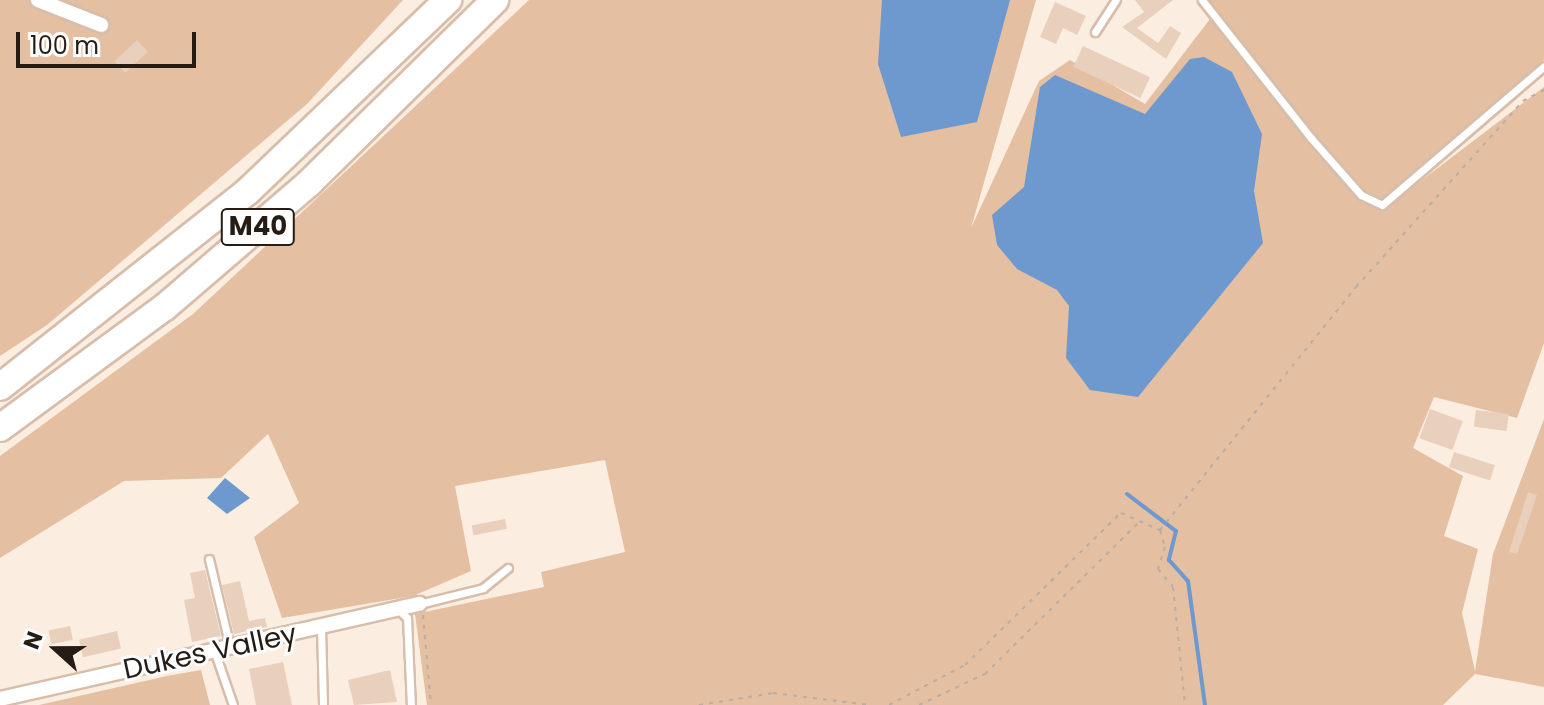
<!DOCTYPE html>
<html>
<head>
<meta charset="utf-8">
<style>
	body { margin:0 }
	#map { position:relative; width:1544px; height:705px; overflow:hidden; background:#fcede1; font-family:Poppins,sans-serif }
	div>[style] { position:absolute }
	.green>* { inset:0; background:#e4bfa1 }
	.water>* { inset:0; background:#6d99cf }
	.stream>* { height:4px; margin:-2px; padding:0 2px; transform-origin:2px; border-radius:2px; background:#6d99cf }
	.building>* { inset:0; background:#e8d0bc; transform-origin:0 0 }
	.path>* { height:2px; margin-top:-1px; transform-origin:0; background:repeating-linear-gradient(90deg,#baada2 0 4px,transparent 0 10px) }
	.roads { filter:drop-shadow(2px 0 #d6beab) drop-shadow(-2px 0 #d6beab) drop-shadow(0 2px #d6beab) drop-shadow(0 -2px #d6beab) }
	.lane>* { height:7px; margin:-3.5px; padding:0 3.5px; transform-origin:3.5px; border-radius:3.5px; background:#fff }
	.street>* { height:14px; margin:-7px; padding:0 7px; transform-origin:7px; border-radius:7px; background:#fff }
	.highway>* { height:26px; margin:-13px; padding:0 13px; transform-origin:13px; border-radius:13px; background:#fff }
	span { translate:-50% -50%; white-space:nowrap; text-align:center; line-height:1.15; -webkit-text-stroke:6px #fdfdfd; paint-order:stroke }
	.shield-label span { padding:2px 6px; background:#fdfdfd; border:2px solid; border-radius:6px; -webkit-text-stroke-width:0 }
	.shield-label { font-size:26px; color:#241c15; font-weight:700 }
	.street-label { font-size:28px; color:#241c15 }
	.north { position:absolute; left:16px; top:609px; width:80px; height:80px; -webkit-text-stroke:6px #fdfdfd; paint-order:stroke; rotate:291deg; font-size:22px; font-weight:700; line-height:32px; text-align:center; color:#241c15 }
	.north::after { content:''; display:block; margin:auto; width:28px; height:36px; background:#241c15; clip-path:polygon(50% 0,100% 100%,50% 72%,0 100%) }
	.scale { position:absolute; left:16px; top:32px; width:180px; height:36px; box-sizing:border-box; border:4px solid #241c15; border-top:0; padding-left:10px; font-size:24px; line-height:28px; white-space:nowrap; color:#241c15; -webkit-text-stroke:6px #fdfdfd; paint-order:stroke }
</style>
</head>
<body>
<div id="map">
	<div class="green">
		<i style="clip-path:polygon(0 0,403px 0,307px 104px,47px 325px,0 356px)"></i>
		<i style="clip-path:polygon(529px 0,1036px 0,971px 228px,1039px 81px,1070px 60px,1145px 104px,1213px 15px,1205px 0,1544px 0,1544px 60px,1380px 212px,1544px 87px,1544px 343px,1517px 418px,1434px 397px,1413px 448px,1463px 476px,1444px 536px,1478px 549px,1462px 613px,1475px 671px,1493px 554px,1544px 419px,1544px 687px,1475px 674px,1443px 705px,427px 705px,415px 614px,544px 587px,541px 572px,625px 552px,605px 460px,455px 486px,471px 571px,413px 596px,282px 618px,254px 537px,299px 503px,268px 434px,221px 478px,124px 481px,0 558px,0 456px,193px 314px)"></i>
		<i style="clip-path:polygon(201px 670px,210px 705px,39px 705px,167px 676px)"></i>
	</div>
	<div class="water">
		<i style="clip-path:polygon(882px 0,1010px 0,977px 122px,901px 137px,878px 64px)"></i>
		<i style="clip-path:polygon(1204px 57px,1232px 72px,1262px 134px,1254px 191px,1263px 243px,1138px 397px,1090px 390px,1066px 358px,1069px 306px,1057px 290px,1017px 269px,997px 245px,992px 215px,1024px 187px,1040px 87px,1055px 75px,1145px 114px,1190px 59px)"></i>
		<i style="clip-path:polygon(225px 478px,250px 498px,227px 514px,207px 498px)"></i>
	</div>
	<div class="stream">
		<i style="left:1127px;top:494px;width:61px;rotate:37.1deg"></i>
		<i style="left:1176px;top:531px;width:30px;rotate:104deg"></i>
		<i style="left:1169px;top:560px;width:28px;rotate:48deg"></i>
		<i style="left:1188px;top:581px;width:125px;rotate:82.2deg"></i>
	</div>
	<div class="building">
		<i style="clip-path:polygon(1135px 0,1173px 0,1137px 28px,1158px 43px,1170px 26px,1181px 33px,1166px 59px,1122px 27px,1144px 12px)"></i>
		<i style="clip-path:polygon(1055px 2px,1086px 16px,1077px 35px,1063px 28px,1056px 44px,1040px 37px)"></i>
		<i style="left:137px;top:40px;width:16px;height:31px;rotate:47deg"></i>
		<i style="left:1083px;top:46px;width:74px;height:23px;rotate:25deg"></i>
		<i style="left:1430px;top:409px;width:35px;height:31px;rotate:20deg"></i>
		<i style="left:1476px;top:410px;width:33px;height:17px;rotate:7deg"></i>
		<i style="left:1454px;top:452px;width:43px;height:16px;rotate:18deg"></i>
		<i style="clip-path:polygon(1528px 492px,1537px 495px,1517px 554px,1509px 552px)"></i>
		<i style="left:505px;top:519px;width:10px;height:34px;rotate:79deg"></i>
		<i style="clip-path:polygon(205px 570px,221px 636px,192px 642px,184px 600px,195px 598px,190px 573px)"></i>
		<i style="clip-path:polygon(240px 581px,249px 621px,265px 618px,267px 627px,234px 634px,222px 585px)"></i>
		<i style="left:70px;top:626px;width:14px;height:22px;rotate:78deg"></i>
		<i style="left:117px;top:631px;width:18px;height:39px;rotate:77deg"></i>
		<i style="clip-path:polygon(283px 662px,292px 705px,256px 705px,249px 669px)"></i>
		<i style="clip-path:polygon(390px 670px,397px 702px,354px 705px,348px 680px)"></i>
	</div>
	<div class="path">
		<i style="left:1160px;top:530px;width:312px;rotate:-51.1deg"></i>
		<i style="left:1356px;top:287px;width:250px;rotate:-48.1deg"></i>
		<i style="left:1523px;top:101px;width:24px;rotate:-28deg"></i>
		<i style="left:423px;top:615px;width:90px;rotate:84.9deg"></i>
		<i style="left:699px;top:705px;width:75px;rotate:-9.2deg"></i>
		<i style="left:773px;top:693px;width:98px;rotate:7.1deg"></i>
		<i style="left:889px;top:705px;width:86px;rotate:-27.8deg"></i>
		<i style="left:965px;top:665px;width:218px;rotate:-44.3deg"></i>
		<i style="left:1121px;top:513px;width:43px;rotate:23.6deg"></i>
		<i style="left:1160px;top:530px;width:18px;rotate:74deg"></i>
		<i style="left:1165px;top:547px;width:23px;rotate:108deg"></i>
		<i style="left:1158px;top:569px;width:23px;rotate:50deg"></i>
		<i style="left:1173px;top:587px;width:119px;rotate:84.2deg"></i>
		<i style="left:919px;top:705px;width:73px;rotate:-25.2deg"></i>
		<i style="left:985px;top:674px;width:218px;rotate:-44.6deg"></i>
	</div>
	<div class="roads">
		<div class="lane">
			<i style="left:1202px;top:0;width:176px;rotate:51.7deg"></i>
			<i style="left:1311px;top:138px;width:76px;rotate:48.7deg"></i>
			<i style="left:1361px;top:195px;width:23px;rotate:25deg"></i>
			<i style="left:1382px;top:205px;width:213px;rotate:-40.6deg"></i>
			<i style="left:1095px;top:32px;width:38px;rotate:-57deg"></i>
			<i style="left:209px;top:559px;width:90px;rotate:76.6deg"></i>
			<i style="left:419px;top:604px;width:66px;rotate:-14deg"></i>
			<i style="left:483px;top:588px;width:32px;rotate:-39deg"></i>
			<i style="left:399px;top:610px;width:11px;rotate:45deg"></i>
			<i style="left:407px;top:618px;width:87px;rotate:87.4deg"></i>
			<i style="left:321px;top:627px;width:78px;rotate:88.5deg"></i>
			<i style="left:214px;top:650px;width:58px;rotate:70.9deg"></i>
		</div>
		<div class="street">
			<i style="left:38px;top:0;width:68px;rotate:21.6deg"></i>
			<i style="left:0;top:699px;width:430px;rotate:-12.8deg"></i>
		</div>
		<div class="highway">
			<i style="left:0;top:387px;width:316px;rotate:-38.3deg"></i>
			<i style="left:248px;top:191px;width:277px;rotate:-43.7deg"></i>
			<i style="left:0;top:428px;width:205px;rotate:-36.3deg"></i>
			<i style="left:165px;top:307px;width:190px;rotate:-40.7deg"></i>
			<i style="left:309px;top:183px;width:261px;rotate:-44.5deg"></i>
		</div>
	</div>
	<div class="shield-label">
		<span style="left:258px;top:227px">M40</span>
	</div>
	<div class="street-label">
		<span style="left:210px;top:652px;rotate:-12deg">Dukes Valley</span>
	</div>
	<div class="north">N</div>
	<div class="scale">100 m</div>
</div>
</body>
</html>
